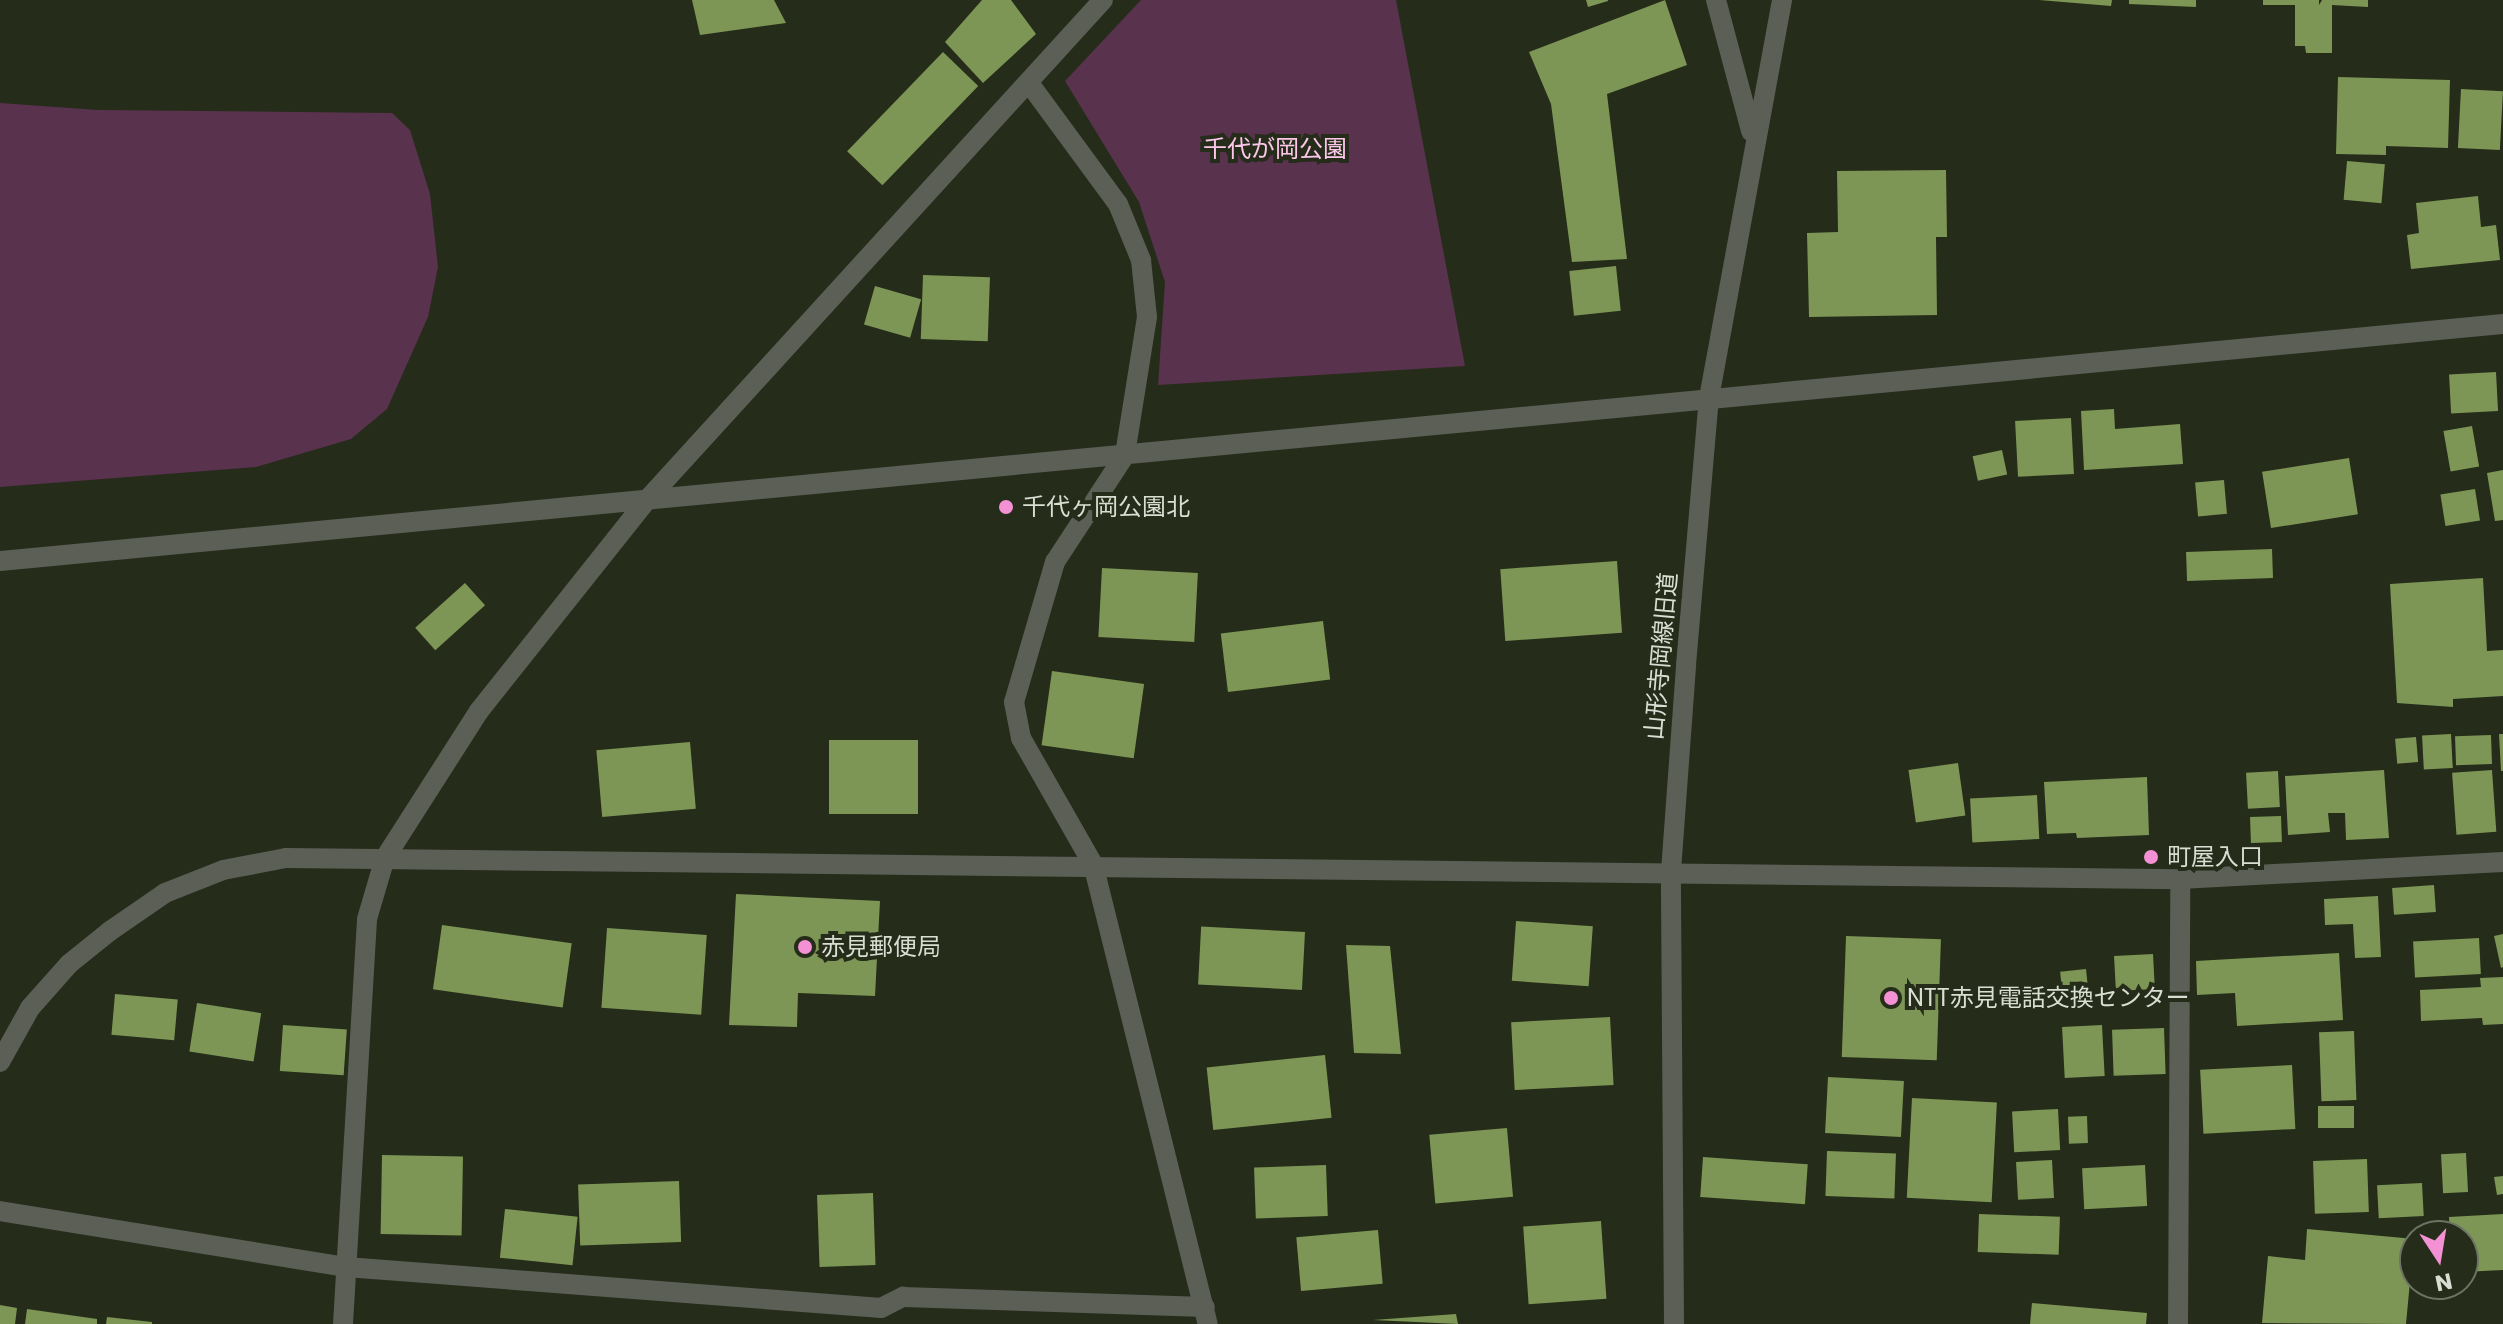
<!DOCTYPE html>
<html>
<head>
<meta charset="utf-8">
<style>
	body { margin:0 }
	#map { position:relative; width:2503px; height:1324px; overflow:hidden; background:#252c1a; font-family:Poppins,"Noto Sans JP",sans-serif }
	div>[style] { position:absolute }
	.green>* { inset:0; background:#59324d }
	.building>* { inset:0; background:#7d9655; transform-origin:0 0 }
	.minor>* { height:20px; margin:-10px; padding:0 10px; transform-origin:10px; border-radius:10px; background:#5b5f56 }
	.dots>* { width:22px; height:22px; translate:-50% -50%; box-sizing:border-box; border:4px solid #252c1a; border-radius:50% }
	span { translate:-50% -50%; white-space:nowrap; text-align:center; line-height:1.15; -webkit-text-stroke:8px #252c1a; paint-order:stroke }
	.park-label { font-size:24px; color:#fdc7ea }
	.poi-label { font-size:24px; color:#d9ded2 }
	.left { translate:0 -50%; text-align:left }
	.street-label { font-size:24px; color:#d9ded2 }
	.north { position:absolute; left:2399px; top:1220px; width:80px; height:80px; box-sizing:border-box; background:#252c1a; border:2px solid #6d7364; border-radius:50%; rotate:168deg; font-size:22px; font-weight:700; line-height:32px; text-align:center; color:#d9ded2 }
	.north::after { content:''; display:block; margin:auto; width:28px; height:36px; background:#f491d4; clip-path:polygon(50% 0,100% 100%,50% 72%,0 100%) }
</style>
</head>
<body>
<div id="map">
	<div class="green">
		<i style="clip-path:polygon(1141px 0,1396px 0,1465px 366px,1158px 385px,1165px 282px,1139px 202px,1065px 81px)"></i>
		<i style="clip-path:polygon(0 103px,98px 110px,392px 113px,410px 130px,430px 194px,438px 267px,428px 317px,387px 409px,351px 439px,256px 467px,0 487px)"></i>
	</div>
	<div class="building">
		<i style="clip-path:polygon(692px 0,774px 0,786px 23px,700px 35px)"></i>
		<i style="clip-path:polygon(982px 0,1011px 0,1036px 34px,983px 83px,945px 42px)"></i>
		<i style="clip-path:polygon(1586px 0,1608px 0,1608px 1px,1588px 7px)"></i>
		<i style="clip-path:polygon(1665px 0,1687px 65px,1607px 94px,1627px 259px,1572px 262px,1551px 104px,1529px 52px)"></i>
		<i style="clip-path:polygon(2039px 0,2112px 0,2111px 6px)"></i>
		<i style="clip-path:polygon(2129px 0,2196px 0,2196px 7px,2129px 4px)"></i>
		<i style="clip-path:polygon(2263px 0,2319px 0,2319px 5px,2322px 0,2368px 0,2368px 7px,2332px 5px,2332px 53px,2306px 53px,2305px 46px,2295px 46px,2295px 5px,2263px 5px)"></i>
		<i style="left:943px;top:52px;width:49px;height:138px;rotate:44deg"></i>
		<i style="clip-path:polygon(2338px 77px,2450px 80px,2448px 148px,2386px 146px,2386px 155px,2336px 154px)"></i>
		<i style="left:2461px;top:89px;width:42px;height:59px;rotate:3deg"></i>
		<i style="left:2347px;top:161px;width:38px;height:39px;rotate:5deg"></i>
		<i style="clip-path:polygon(1946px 170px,1947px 237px,1936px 237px,1937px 315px,1809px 317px,1807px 233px,1838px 232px,1837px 171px)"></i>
		<i style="clip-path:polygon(2478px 196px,2481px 227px,2496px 225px,2500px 260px,2411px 269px,2407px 235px,2419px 233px,2416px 203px)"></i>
		<i style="left:1616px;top:266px;width:45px;height:47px;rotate:84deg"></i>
		<i style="left:923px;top:275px;width:67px;height:64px;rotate:2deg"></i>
		<i style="left:875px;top:286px;width:48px;height:40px;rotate:16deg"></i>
		<i style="left:2496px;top:372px;width:39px;height:47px;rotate:87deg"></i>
		<i style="clip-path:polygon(2114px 409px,2115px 429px,2180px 424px,2183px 464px,2084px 470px,2081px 411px)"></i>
		<i style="left:2071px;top:418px;width:56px;height:56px;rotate:87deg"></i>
		<i style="left:2472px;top:426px;width:41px;height:29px;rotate:80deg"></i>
		<i style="left:2002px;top:450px;width:25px;height:30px;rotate:78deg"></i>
		<i style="left:2349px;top:458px;width:57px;height:88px;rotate:81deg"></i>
		<i style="clip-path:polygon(2503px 470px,2503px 520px,2495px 521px,2487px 473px)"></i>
		<i style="left:2224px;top:480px;width:34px;height:29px;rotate:85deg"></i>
		<i style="left:2475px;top:489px;width:32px;height:35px;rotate:81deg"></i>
		<i style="left:2272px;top:549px;width:29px;height:86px;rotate:88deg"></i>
		<i style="left:1617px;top:561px;width:72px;height:117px;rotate:86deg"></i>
		<i style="left:1102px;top:568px;width:96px;height:69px;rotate:3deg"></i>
		<i style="clip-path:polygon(2483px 578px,2487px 651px,2503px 650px,2503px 696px,2453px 699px,2453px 707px,2397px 703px,2390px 584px)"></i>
		<i style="left:465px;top:583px;width:30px;height:67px;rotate:48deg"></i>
		<i style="left:1323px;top:621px;width:59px;height:103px;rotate:83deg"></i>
		<i style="left:1052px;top:671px;width:93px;height:75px;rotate:8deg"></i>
		<i style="left:2451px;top:734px;width:34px;height:29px;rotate:87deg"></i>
		<i style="clip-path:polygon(2499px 734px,2503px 734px,2503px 771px,2501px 771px)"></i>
		<i style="left:2491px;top:735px;width:29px;height:36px;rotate:88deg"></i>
		<i style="left:2416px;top:737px;width:25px;height:21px;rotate:85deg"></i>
		<i style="left:829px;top:740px;width:89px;height:74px"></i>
		<i style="left:690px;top:742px;width:67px;height:94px;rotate:85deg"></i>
		<i style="left:1958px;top:763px;width:53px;height:50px;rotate:82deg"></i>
		<i style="clip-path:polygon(2384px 770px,2389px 838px,2346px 840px,2345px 813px,2328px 813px,2330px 832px,2288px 835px,2285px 776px)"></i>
		<i style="left:2492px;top:770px;width:62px;height:40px;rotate:86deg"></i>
		<i style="left:2278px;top:771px;width:36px;height:32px;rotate:87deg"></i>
		<i style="clip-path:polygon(2147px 777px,2149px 835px,2077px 838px,2076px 833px,2047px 834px,2044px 782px)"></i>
		<i style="left:2037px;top:795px;width:44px;height:67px;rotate:87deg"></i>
		<i style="left:2281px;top:816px;width:26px;height:31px;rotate:88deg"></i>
		<i style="left:2434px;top:885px;width:27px;height:42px;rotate:86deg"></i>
		<i style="clip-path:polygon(736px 894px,880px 901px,875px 996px,798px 993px,797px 1027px,729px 1025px)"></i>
		<i style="clip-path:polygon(2378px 896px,2381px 957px,2355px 958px,2353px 924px,2325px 925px,2324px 899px)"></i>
		<i style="left:1516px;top:921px;width:77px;height:60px;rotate:4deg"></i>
		<i style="left:442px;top:925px;width:131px;height:65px;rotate:8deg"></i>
		<i style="left:607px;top:928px;width:100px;height:80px;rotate:4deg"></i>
		<i style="left:1305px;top:932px;width:58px;height:104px;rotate:93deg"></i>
		<i style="clip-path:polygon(2503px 934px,2503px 967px,2501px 968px,2494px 936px)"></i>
		<i style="left:1846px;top:936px;width:95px;height:121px;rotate:2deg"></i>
		<i style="left:2479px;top:938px;width:36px;height:66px;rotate:87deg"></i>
		<i style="clip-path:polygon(1346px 945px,1390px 946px,1401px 1054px,1354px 1053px)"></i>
		<i style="clip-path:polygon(2339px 953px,2343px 1020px,2237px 1026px,2235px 993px,2197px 995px,2196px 961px)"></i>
		<i style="left:2153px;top:954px;width:35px;height:39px;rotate:87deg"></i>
		<i style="left:2086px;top:969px;width:19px;height:26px;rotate:84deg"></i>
		<i style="clip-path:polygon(2503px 977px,2503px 1024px,2483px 1025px,2482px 1018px,2421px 1021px,2420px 990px,2481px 987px,2480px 978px)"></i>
		<i style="left:115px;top:994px;width:63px;height:41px;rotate:5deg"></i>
		<i style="left:197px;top:1003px;width:65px;height:49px;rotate:9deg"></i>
		<i style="left:1610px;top:1017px;width:68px;height:99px;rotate:87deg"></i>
		<i style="left:283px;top:1025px;width:64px;height:46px;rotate:4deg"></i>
		<i style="left:2102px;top:1025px;width:51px;height:40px;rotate:87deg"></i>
		<i style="left:2164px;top:1028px;width:46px;height:52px;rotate:88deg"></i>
		<i style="left:2354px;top:1031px;width:69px;height:35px;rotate:88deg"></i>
		<i style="left:1325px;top:1055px;width:63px;height:119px;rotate:84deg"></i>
		<i style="left:2292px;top:1065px;width:64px;height:92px;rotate:87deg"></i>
		<i style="left:1828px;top:1077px;width:76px;height:56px;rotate:3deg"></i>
		<i style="left:1912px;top:1098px;width:85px;height:100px;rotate:3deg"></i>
		<i style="left:2354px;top:1106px;width:22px;height:36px;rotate:90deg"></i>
		<i style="left:2058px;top:1109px;width:41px;height:46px;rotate:87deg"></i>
		<i style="left:2087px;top:1116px;width:27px;height:19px;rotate:88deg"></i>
		<i style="left:1507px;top:1128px;width:69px;height:78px;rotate:85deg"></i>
		<i style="left:1827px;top:1151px;width:69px;height:45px;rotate:2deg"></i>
		<i style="left:2466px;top:1153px;width:39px;height:25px;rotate:87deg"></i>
		<i style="left:382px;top:1155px;width:81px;height:79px;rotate:1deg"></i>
		<i style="left:1703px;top:1157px;width:105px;height:40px;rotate:4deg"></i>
		<i style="left:2367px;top:1159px;width:53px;height:54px;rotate:88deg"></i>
		<i style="left:2052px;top:1160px;width:38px;height:36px;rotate:87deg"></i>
		<i style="left:1326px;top:1165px;width:51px;height:72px;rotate:88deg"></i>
		<i style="left:2145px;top:1165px;width:41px;height:63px;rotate:87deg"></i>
		<i style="clip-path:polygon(2503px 1176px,2503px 1194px,2497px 1195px,2494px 1177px)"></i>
		<i style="left:679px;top:1181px;width:61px;height:101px;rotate:88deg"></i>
		<i style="left:2422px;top:1183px;width:33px;height:45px;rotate:87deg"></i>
		<i style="left:873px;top:1193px;width:72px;height:56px;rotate:88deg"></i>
		<i style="left:505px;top:1209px;width:73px;height:49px;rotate:6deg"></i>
		<i style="left:1979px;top:1214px;width:81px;height:38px;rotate:2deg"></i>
		<i style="clip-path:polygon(2503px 1214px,2503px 1270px,2463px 1272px,2463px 1236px,2450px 1236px,2449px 1217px)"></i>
		<i style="left:1601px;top:1221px;width:78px;height:78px;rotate:86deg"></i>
		<i style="clip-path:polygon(2307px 1229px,2414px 1239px,2406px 1324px,2262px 1323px,2268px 1256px,2305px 1260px)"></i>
		<i style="left:1378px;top:1230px;width:54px;height:82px;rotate:85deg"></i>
		<i style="clip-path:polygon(2032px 1303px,2147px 1313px,2146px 1324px,2030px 1324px)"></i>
		<i style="clip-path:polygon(0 1305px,17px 1308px,15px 1324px,0 1324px)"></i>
		<i style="clip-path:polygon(27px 1309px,97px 1319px,97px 1324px,25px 1324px)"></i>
		<i style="clip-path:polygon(1456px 1314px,1458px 1324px,1373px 1320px)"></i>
		<i style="clip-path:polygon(107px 1317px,152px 1322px,152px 1324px,106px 1324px)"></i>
	</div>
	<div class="minor">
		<i style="left:1716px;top:0;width:136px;rotate:75deg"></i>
		<i style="left:1029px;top:83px;width:150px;rotate:53.7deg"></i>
		<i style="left:1118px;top:204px;width:61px;rotate:67.7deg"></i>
		<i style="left:1141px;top:260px;width:57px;rotate:84deg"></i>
		<i style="left:1147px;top:317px;width:140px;rotate:99.1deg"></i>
		<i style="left:1125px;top:455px;width:128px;rotate:123.2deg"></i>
		<i style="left:1055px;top:562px;width:146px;rotate:106.3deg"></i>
		<i style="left:1014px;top:702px;width:37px;rotate:79deg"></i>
		<i style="left:1021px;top:738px;width:145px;rotate:60.3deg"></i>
		<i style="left:1093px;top:864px;width:474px;rotate:76deg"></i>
		<i style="left:0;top:561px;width:2514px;rotate:-5.41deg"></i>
		<i style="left:0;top:1062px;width:62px;rotate:-60.9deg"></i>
		<i style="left:30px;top:1008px;width:59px;rotate:-48.4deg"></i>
		<i style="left:69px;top:964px;width:53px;rotate:-38.8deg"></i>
		<i style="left:110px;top:931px;width:67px;rotate:-34.6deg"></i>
		<i style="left:165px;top:893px;width:62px;rotate:-21.6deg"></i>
		<i style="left:223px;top:870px;width:64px;rotate:-10.8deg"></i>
		<i style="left:286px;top:858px;width:1894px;rotate:0.64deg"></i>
		<i style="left:2180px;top:879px;width:323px;rotate:-3deg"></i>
		<i style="left:0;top:1211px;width:351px;rotate:9.2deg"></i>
		<i style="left:346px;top:1267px;width:537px;rotate:4.38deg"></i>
		<i style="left:881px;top:1308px;width:25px;rotate:-27deg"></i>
		<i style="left:903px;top:1297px;width:302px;rotate:1.9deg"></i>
		<i style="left:343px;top:1324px;width:406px;rotate:-86.6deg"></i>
		<i style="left:367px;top:919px;width:64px;rotate:-73.6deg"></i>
		<i style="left:385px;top:858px;width:174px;rotate:-57.4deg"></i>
		<i style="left:479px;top:711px;width:268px;rotate:-51.5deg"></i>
		<i style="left:646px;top:501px;width:678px;rotate:-47.63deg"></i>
		<i style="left:1674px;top:1324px;width:453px;rotate:-90.4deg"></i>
		<i style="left:1671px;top:871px;width:207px;rotate:-85.8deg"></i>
		<i style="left:1686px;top:665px;width:268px;rotate:-85.1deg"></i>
		<i style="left:1709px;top:398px;width:405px;rotate:-79.6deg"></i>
		<i style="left:2178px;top:1324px;width:445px;rotate:-89.7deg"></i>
	</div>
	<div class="dots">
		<i style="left:1006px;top:507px;background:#f491d4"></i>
		<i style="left:2151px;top:857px;background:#f491d4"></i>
		<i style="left:805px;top:947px;background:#f491d4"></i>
		<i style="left:1891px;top:998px;background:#f491d4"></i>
	</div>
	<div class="park-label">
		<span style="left:1275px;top:149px">千代が岡公園</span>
	</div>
	<div class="poi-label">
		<span class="left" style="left:1022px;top:507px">千代ヶ岡公園北</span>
		<span class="left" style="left:2167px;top:857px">町屋入口</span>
		<span class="left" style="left:821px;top:947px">赤見郵便局</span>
		<span class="left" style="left:1907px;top:998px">NTT赤見電話交換センター</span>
	</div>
	<div class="street-label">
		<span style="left:1661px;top:656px;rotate:-85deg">山形寺岡線旧道</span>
	</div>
	<div class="north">N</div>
</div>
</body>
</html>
